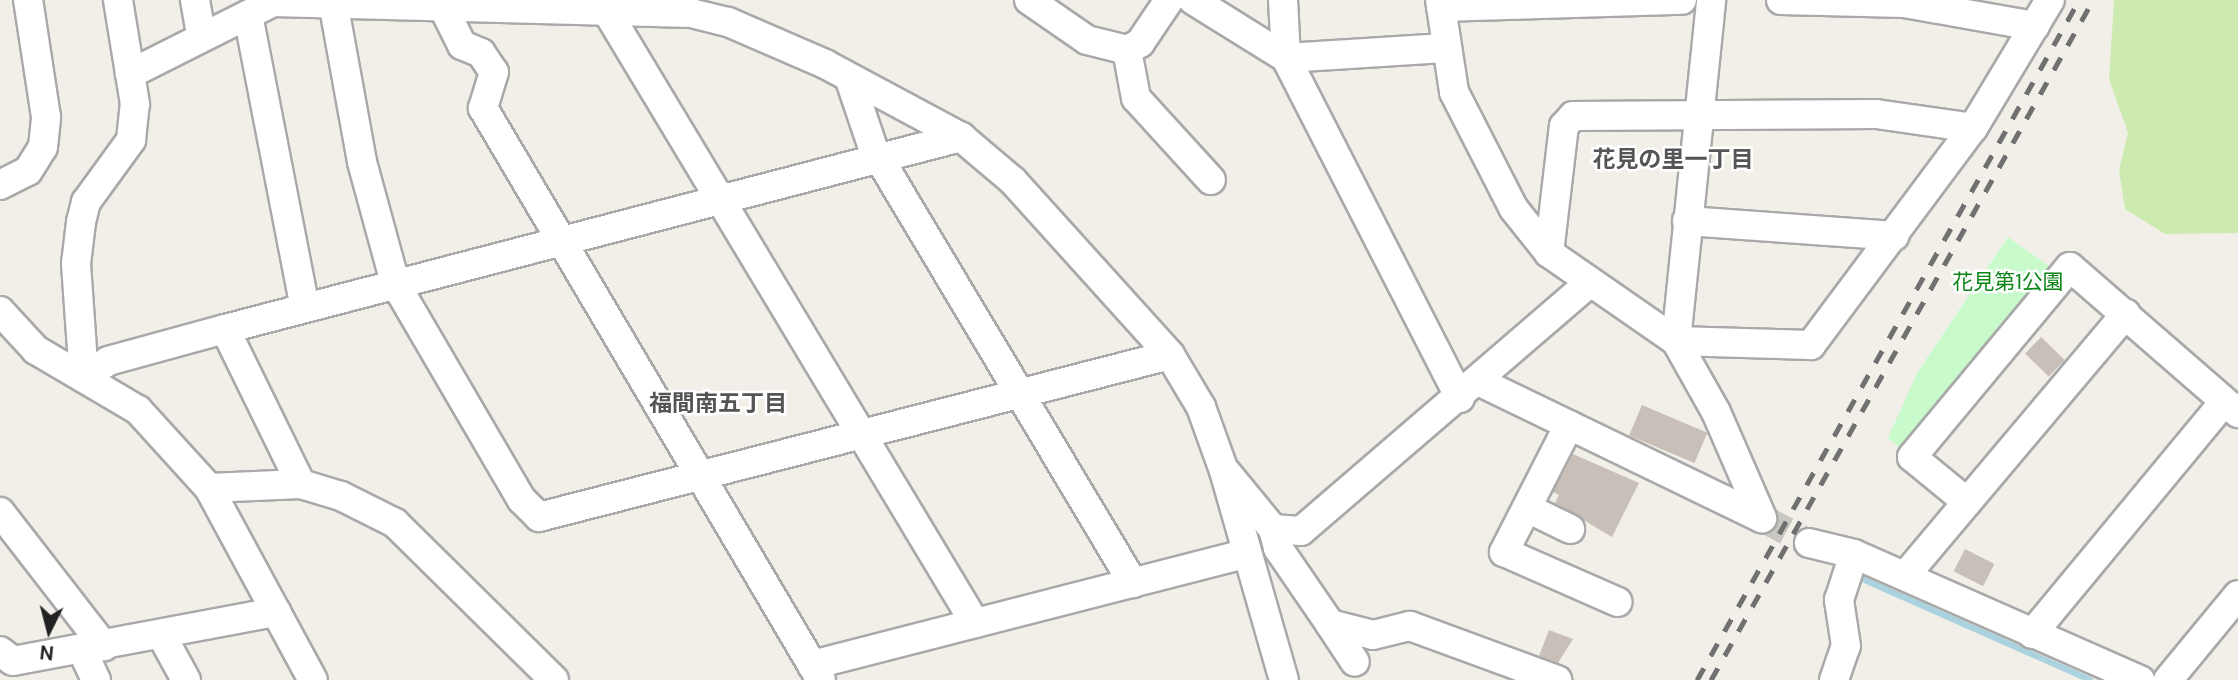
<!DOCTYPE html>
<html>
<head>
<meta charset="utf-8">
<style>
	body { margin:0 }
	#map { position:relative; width:2238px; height:680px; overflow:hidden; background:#f2efe9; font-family:"DM Sans","Noto Sans JP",sans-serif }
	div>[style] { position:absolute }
	.grass>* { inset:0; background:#cdebb0 }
	.park>* { inset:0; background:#c8facc }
	.stream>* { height:6px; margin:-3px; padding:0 3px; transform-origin:3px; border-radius:3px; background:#aad3df }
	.building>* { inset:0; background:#c7bfb8; transform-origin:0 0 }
	.minor-tunnel>* { height:28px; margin-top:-14px; transform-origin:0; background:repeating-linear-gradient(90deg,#c8c6c1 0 28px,transparent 0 42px) }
	.roads { filter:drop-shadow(2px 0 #a9a9a9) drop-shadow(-2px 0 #a9a9a9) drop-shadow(0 2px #a9a9a9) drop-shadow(0 -2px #a9a9a9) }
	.minor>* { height:28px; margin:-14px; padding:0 14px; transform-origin:14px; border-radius:14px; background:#fff }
	.rail>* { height:5px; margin-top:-2.5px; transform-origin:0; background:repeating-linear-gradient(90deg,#707070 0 14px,transparent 0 28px) }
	span { translate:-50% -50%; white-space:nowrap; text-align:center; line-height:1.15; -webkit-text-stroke:5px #fff; paint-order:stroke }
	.park-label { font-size:21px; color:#0c8416 }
	.neighbourhood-label { font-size:23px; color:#555; font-weight:700 }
	.north { position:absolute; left:14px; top:596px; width:70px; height:70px; -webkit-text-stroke:5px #fff; paint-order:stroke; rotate:186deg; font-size:19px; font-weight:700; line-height:28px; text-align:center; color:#222 }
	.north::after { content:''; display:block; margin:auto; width:24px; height:32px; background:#222; clip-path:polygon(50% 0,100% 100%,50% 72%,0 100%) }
</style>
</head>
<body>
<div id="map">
	<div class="grass">
		<i style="clip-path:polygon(2114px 0,2238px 0,2238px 233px,2165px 234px,2125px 209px,2119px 170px,2128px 133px,2109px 79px)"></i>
	</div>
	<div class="park">
		<i style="clip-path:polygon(2008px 237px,2052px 268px,1906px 452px,1888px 438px,1917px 373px)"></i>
	</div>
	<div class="stream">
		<i style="left:1860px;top:578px;width:252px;rotate:23.9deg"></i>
	</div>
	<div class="building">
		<i style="left:2041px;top:337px;width:33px;height:23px;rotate:44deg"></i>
		<i style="left:1642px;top:405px;width:71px;height:33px;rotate:23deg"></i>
		<i style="clip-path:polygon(1573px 454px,1639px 483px,1612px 537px,1555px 503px,1559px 495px,1553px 492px)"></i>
		<i style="left:1965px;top:549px;width:33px;height:25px;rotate:27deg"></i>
		<i style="clip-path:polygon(1549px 630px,1573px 639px,1558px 663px,1539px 656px)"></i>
	</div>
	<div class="minor-tunnel">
		<i style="left:1762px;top:518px;width:53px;rotate:28deg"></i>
	</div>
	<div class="roads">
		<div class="minor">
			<i style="left:195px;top:0;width:36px;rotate:80deg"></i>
			<i style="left:594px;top:0;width:14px;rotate:36deg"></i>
			<i style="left:605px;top:8px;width:718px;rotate:58.97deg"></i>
			<i style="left:1029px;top:0;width:70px;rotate:34.6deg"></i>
			<i style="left:1087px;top:40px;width:41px;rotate:14deg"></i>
			<i style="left:1127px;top:50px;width:15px;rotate:-28deg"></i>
			<i style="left:1140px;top:43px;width:52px;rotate:-56deg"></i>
			<i style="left:1193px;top:0;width:110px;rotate:31.9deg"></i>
			<i style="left:1286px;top:58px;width:159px;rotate:-3.6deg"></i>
			<i style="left:1283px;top:0;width:58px;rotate:87deg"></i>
			<i style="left:1286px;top:58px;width:382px;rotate:62.9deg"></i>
			<i style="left:1440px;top:0;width:93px;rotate:81.3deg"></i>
			<i style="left:1454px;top:92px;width:131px;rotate:62.9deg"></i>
			<i style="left:1514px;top:209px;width:56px;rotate:51.5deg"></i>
			<i style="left:1549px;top:253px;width:155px;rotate:34.7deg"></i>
			<i style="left:1676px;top:341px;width:81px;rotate:60.6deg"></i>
			<i style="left:1716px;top:412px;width:116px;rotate:66.5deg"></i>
			<i style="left:1781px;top:0;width:123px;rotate:1.4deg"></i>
			<i style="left:1904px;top:3px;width:133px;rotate:10deg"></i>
			<i style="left:333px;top:2px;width:163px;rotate:79.7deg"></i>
			<i style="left:362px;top:162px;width:125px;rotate:74.7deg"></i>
			<i style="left:395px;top:283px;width:251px;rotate:59.7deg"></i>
			<i style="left:522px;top:500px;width:24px;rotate:45deg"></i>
			<i style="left:539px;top:517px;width:651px;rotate:-14.4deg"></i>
			<i style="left:442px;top:5px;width:45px;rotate:63.4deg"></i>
			<i style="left:462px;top:45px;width:21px;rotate:23deg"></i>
			<i style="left:481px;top:53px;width:23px;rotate:56deg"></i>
			<i style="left:494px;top:72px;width:38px;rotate:107deg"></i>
			<i style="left:483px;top:108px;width:664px;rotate:59.42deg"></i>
			<i style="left:1441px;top:7px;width:241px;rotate:-1.7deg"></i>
			<i style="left:248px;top:15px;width:298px;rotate:79deg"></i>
			<i style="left:1127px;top:50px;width:49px;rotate:79.4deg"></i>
			<i style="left:1136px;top:98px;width:111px;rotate:47.6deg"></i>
			<i style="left:130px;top:74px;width:160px;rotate:-26.7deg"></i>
			<i style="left:273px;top:2px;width:418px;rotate:1.5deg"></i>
			<i style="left:691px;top:13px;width:38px;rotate:14deg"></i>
			<i style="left:728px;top:22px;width:106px;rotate:23.4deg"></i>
			<i style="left:825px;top:64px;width:154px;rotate:28.2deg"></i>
			<i style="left:961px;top:137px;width:68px;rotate:40.2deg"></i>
			<i style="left:1013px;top:181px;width:234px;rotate:47.9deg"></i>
			<i style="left:1170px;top:355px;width:61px;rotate:59.2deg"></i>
			<i style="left:1201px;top:407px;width:68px;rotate:70.2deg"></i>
			<i style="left:1224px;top:471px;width:217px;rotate:74deg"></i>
			<i style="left:850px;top:80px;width:72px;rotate:71.3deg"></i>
			<i style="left:873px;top:148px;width:507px;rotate:59.13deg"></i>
			<i style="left:0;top:185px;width:31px;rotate:-27deg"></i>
			<i style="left:28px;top:171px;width:28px;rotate:-58deg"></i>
			<i style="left:43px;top:147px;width:30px;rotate:-84deg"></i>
			<i style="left:46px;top:117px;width:118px;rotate:-98.7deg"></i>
			<i style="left:1687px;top:221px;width:208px;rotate:4.1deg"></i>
			<i style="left:1549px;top:253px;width:128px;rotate:-83.3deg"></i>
			<i style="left:1564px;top:126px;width:13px;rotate:-48deg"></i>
			<i style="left:1573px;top:116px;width:303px;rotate:-0.4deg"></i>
			<i style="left:1876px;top:114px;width:98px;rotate:8.2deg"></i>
			<i style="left:0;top:311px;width:53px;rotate:47.3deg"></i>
			<i style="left:36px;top:350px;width:118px;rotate:30.5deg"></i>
			<i style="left:138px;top:410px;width:105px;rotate:47.7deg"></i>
			<i style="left:209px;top:488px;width:218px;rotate:61.6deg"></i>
			<i style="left:225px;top:329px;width:173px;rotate:63.9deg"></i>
			<i style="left:1676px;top:341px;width:135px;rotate:1.7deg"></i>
			<i style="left:1811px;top:345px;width:271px;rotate:-53.3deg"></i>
			<i style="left:1973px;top:128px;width:149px;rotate:-59deg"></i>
			<i style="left:1676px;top:341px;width:343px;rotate:-84.1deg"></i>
			<i style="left:84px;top:378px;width:29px;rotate:-35deg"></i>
			<i style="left:108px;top:361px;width:121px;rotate:-15.3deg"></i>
			<i style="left:225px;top:329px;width:761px;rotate:-14.62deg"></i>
			<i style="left:84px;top:378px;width:114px;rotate:-94deg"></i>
			<i style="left:76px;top:264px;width:42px;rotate:-83.2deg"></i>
			<i style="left:81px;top:222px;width:21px;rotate:-76deg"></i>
			<i style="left:86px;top:202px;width:77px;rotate:-54deg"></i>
			<i style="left:131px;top:140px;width:36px;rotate:-84deg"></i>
			<i style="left:135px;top:104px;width:105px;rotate:-99.3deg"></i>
			<i style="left:1478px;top:381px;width:315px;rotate:25.8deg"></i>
			<i style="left:1569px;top:425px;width:143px;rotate:117.1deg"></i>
			<i style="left:1504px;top:552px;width:124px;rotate:23.7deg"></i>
			<i style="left:1226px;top:472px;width:74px;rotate:50.5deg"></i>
			<i style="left:1273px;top:529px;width:28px;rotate:4deg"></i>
			<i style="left:1301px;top:531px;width:380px;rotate:-40.7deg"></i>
			<i style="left:209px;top:488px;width:92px;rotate:-2.5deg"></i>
			<i style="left:301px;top:484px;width:42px;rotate:16.7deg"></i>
			<i style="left:341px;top:496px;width:60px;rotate:26.6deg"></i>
			<i style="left:395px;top:523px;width:223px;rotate:44.6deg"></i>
			<i style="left:1967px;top:502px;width:71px;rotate:-140.7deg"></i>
			<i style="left:1912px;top:457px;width:247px;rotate:-50.3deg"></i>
			<i style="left:2070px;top:267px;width:223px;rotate:41deg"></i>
			<i style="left:1527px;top:508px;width:48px;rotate:26deg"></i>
			<i style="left:0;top:512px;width:170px;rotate:52.2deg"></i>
			<i style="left:1273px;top:529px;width:20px;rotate:75deg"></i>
			<i style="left:1278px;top:548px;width:92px;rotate:55.6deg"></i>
			<i style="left:1330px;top:624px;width:44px;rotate:14.3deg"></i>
			<i style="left:1373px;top:635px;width:38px;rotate:-14deg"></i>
			<i style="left:1410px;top:626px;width:157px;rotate:20.2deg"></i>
			<i style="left:1809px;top:543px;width:46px;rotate:13.7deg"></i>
			<i style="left:1854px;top:554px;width:313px;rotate:23.8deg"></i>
			<i style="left:1905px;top:576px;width:343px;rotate:-49.9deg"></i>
			<i style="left:1330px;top:624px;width:45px;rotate:56.7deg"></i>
			<i style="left:2032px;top:634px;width:301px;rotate:-50.4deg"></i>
			<i style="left:162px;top:636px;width:50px;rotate:61.4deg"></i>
			<i style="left:82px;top:650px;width:33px;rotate:65deg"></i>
			<i style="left:0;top:651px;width:16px;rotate:38deg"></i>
			<i style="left:13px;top:661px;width:268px;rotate:-10.6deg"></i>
			<i style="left:812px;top:665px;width:449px;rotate:-14.4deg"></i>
			<i style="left:1834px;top:680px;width:36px;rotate:-71deg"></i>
			<i style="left:1846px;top:646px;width:47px;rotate:-98.7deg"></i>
			<i style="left:1839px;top:600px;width:48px;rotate:-71.9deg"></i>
			<i style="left:2168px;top:680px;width:110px;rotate:-50.5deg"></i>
		</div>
	</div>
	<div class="rail">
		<i style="left:1697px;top:680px;width:780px;rotate:-60.67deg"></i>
		<i style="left:1711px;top:680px;width:780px;rotate:-60.67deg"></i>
	</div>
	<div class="park-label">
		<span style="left:2008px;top:282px">花見第1公園</span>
	</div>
	<div class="neighbourhood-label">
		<span style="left:1673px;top:159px">花見の里一丁目</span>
		<span style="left:718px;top:403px">福間南五丁目</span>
	</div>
	<div class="north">N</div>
</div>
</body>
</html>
